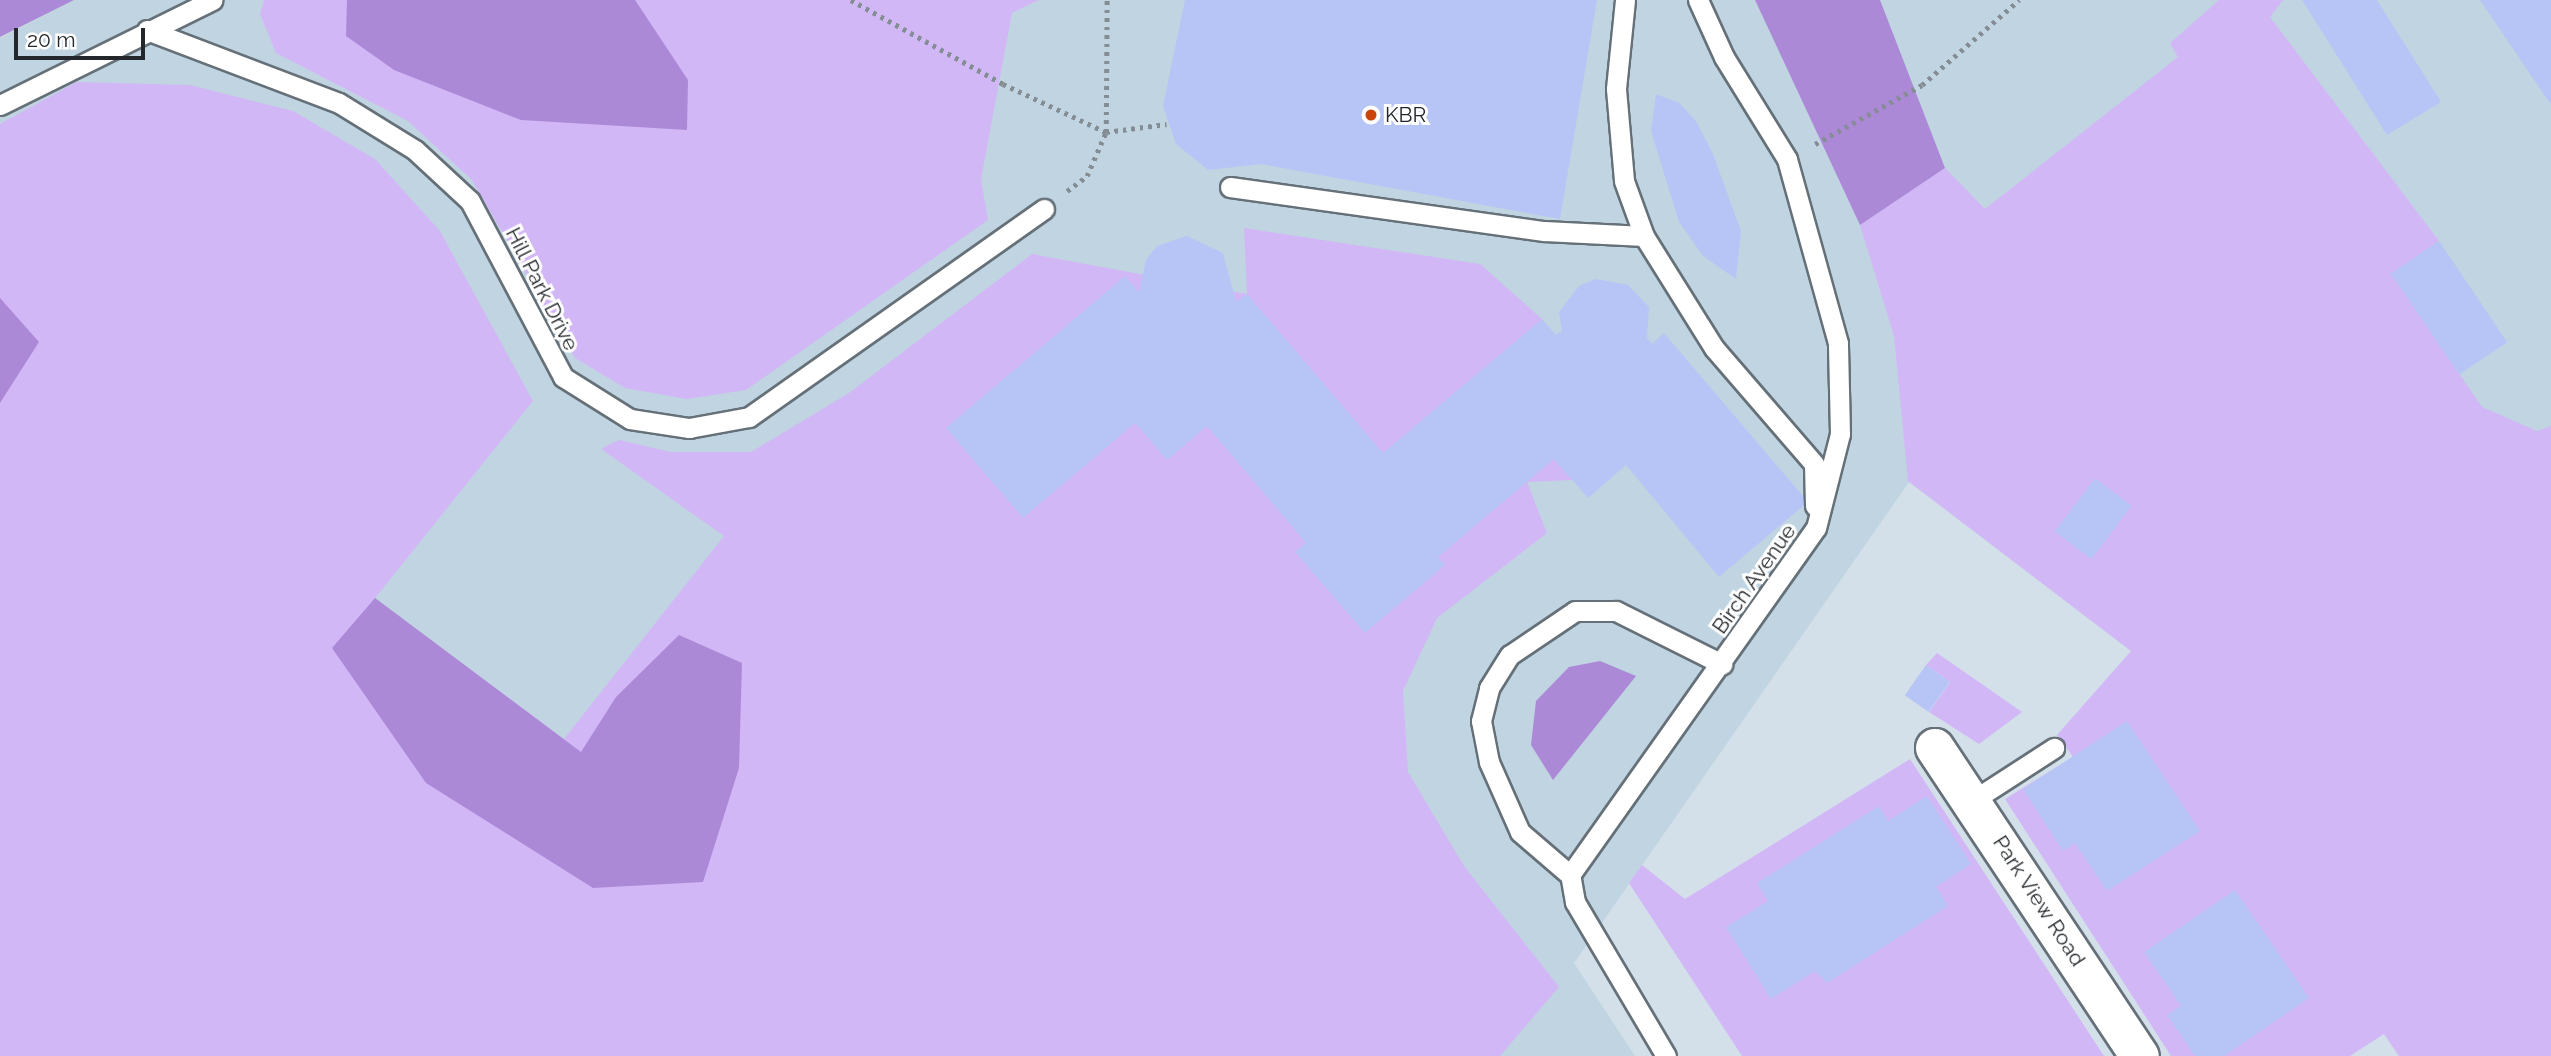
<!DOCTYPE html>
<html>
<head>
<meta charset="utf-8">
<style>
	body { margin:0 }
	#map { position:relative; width:2551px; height:1056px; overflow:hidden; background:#d3e0ea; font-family:Raleway,sans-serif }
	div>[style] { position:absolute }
	.built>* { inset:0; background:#c0d4e1 }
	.green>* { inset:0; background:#d2b7f7 }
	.forest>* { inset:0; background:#ab89d7 }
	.building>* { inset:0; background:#b7c5f6; transform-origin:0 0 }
	.path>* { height:4.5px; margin-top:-2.25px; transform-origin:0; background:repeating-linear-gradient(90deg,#848d94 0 3.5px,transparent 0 8.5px) }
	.roads { filter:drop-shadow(2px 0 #657078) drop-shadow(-2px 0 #657078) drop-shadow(0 2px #657078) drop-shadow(0 -2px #657078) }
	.service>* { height:19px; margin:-9.5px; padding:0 9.5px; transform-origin:9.5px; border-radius:9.5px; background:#fff }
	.minor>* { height:38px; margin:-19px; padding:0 19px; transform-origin:19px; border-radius:19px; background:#fff }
	.dots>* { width:19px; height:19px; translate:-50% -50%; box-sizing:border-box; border:4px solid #fff; border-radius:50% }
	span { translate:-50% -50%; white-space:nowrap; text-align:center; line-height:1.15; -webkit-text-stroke:6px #fff; paint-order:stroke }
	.poi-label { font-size:21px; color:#23272b }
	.left { translate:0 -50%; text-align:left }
	.street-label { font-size:21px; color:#23272b }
	.scale { position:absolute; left:14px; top:28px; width:131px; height:32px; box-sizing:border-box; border:4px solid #23272b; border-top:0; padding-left:9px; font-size:21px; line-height:24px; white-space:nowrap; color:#23272b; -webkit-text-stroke:5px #fff; paint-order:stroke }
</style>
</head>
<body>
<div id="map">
	<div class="built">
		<i style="clip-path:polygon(74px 0,2551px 0,2551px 1056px,2399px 1056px,2131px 651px,1909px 482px,1574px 963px,1635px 1056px,0 1056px,0 38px)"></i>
	</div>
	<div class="green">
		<i style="clip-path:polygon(264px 0,1039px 0,1012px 13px,981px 179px,988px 220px,746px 390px,687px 399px,625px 388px,575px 358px,472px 180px,408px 121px,276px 53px,260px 14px)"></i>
		<i style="clip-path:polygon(2219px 0,2283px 0,2270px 17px,2439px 241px,2391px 274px,2482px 407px,2537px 431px,2551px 426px,2551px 1056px,2399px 1056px,2384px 1034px,2350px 1056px,2171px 1056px,2005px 799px,2073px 757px,2057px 735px,2131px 651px,1908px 481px,1894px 336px,1860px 225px,1945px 168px,1985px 209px,2178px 57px,2170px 43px)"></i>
		<i style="clip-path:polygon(77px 82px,190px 85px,293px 111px,375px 159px,440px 231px,533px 401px,375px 598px,564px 739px,724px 536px,601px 449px,619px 440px,671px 452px,751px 452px,849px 393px,1032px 254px,1247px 294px,1244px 228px,1480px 264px,1542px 319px,1554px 459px,1572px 480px,1527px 482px,1547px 533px,1437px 618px,1403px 691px,1408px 772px,1464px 866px,1559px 987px,1500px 1056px,0 1056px,0 124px)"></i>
		<i style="clip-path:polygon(1937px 653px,2022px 712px,1979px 744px,1929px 712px,1950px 682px,1926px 665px)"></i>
		<i style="clip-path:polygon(1910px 759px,2104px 1056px,1742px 1056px,1629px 883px,1642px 865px,1685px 899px)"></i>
	</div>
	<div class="forest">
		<i style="clip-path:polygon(0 0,74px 0,0 37px)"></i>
		<i style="clip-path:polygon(347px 0,635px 0,688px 80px,687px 130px,521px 120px,394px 70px,346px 36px)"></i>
		<i style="clip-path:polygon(1755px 0,1880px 0,1945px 168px,1860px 225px)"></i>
		<i style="clip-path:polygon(0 298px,39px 342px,0 403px)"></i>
		<i style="clip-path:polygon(375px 598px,581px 752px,616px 697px,679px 635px,742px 663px,739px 768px,703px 882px,593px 888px,426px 783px,332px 648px)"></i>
		<i style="clip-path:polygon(1600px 661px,1636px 676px,1553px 780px,1531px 745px,1536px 701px,1569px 667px)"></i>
	</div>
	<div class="building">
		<i style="clip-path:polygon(1185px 0,1597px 0,1560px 219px,1261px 164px,1208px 170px,1176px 144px,1163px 106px)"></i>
		<i style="clip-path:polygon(2302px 0,2377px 0,2441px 102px,2387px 135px)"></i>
		<i style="clip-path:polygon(2480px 0,2551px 0,2551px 105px)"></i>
		<i style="clip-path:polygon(1656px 94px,1679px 103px,1696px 121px,1713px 154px,1741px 231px,1736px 279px,1703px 256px,1679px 222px,1651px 131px)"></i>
		<i style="clip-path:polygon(1187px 236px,1223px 253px,1236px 302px,1247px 294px,1383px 453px,1542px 319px,1556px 335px,1562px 331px,1559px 312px,1579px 286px,1596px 279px,1628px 285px,1649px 307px,1647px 338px,1652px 344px,1664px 333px,1808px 502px,1719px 577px,1626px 465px,1588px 498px,1554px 459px,1438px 557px,1445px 565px,1365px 633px,1295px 552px,1306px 543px,1207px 426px,1167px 460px,1135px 423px,1023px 518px,946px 428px,1125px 276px,1139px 292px,1146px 260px,1157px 246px)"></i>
		<i style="left:2439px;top:241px;width:122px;height:58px;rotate:56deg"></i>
		<i style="left:2095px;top:478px;width:46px;height:67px;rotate:37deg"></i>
		<i style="left:1926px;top:665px;width:29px;height:37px;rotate:35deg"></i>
		<i style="clip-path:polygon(2127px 721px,2200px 831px,2107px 891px,2075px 843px,2063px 851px,2023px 789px)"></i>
		<i style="clip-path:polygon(1927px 796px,1971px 864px,1936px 887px,1948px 906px,1827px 983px,1815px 971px,1771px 999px,1726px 927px,1768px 901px,1757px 883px,1879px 806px,1888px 821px)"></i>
		<i style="clip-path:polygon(2235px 890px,2309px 998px,2224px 1056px,2195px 1056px,2167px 1015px,2181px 1006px,2144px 952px)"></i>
	</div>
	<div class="path">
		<i style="left:851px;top:0;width:174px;rotate:28.9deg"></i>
		<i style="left:1003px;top:84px;width:114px;rotate:25deg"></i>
		<i style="left:1106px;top:132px;width:61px;rotate:-7.6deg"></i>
		<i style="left:1815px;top:144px;width:122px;rotate:-28.9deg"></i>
		<i style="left:1922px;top:85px;width:129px;rotate:-41.2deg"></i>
		<i style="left:1067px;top:191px;width:25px;rotate:-37deg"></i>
		<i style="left:1087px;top:176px;width:48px;rotate:-66.6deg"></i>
		<i style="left:1106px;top:132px;width:132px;rotate:-89.6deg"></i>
	</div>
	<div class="roads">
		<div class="service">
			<i style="left:1625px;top:0;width:89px;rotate:95.8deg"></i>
			<i style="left:1616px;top:89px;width:92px;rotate:85deg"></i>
			<i style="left:1624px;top:181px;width:59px;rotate:70deg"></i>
			<i style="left:1644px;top:236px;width:132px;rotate:58deg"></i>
			<i style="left:1714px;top:348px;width:153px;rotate:49.2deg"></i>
			<i style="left:1814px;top:464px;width:42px;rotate:88.6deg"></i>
			<i style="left:147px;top:30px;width:205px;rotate:20.8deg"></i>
			<i style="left:339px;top:103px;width:89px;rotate:31.7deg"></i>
			<i style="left:415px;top:150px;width:75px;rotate:42.8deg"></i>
			<i style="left:470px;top:201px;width:199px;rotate:62.1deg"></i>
			<i style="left:563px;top:377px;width:79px;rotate:32.1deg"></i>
			<i style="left:630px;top:419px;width:60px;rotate:8.7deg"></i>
			<i style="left:689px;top:428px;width:61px;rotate:-10.4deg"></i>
			<i style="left:749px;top:417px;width:361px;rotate:-35.2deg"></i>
			<i style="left:0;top:105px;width:237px;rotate:-26.3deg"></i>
			<i style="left:1230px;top:187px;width:317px;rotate:8deg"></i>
			<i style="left:1544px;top:231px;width:100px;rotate:2.9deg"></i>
			<i style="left:1972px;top:801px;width:98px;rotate:-32.9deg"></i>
			<i style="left:1570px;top:875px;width:66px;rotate:-139.3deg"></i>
			<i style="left:1520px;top:832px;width:77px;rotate:-113.9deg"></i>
			<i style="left:1489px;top:762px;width:42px;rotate:-101deg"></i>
			<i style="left:1481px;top:721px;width:34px;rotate:-76deg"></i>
			<i style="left:1489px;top:688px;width:39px;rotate:-58deg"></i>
			<i style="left:1510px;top:655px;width:78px;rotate:-34.1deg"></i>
			<i style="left:1575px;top:611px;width:41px"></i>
			<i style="left:1616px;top:611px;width:119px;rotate:26.6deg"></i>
			<i style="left:1666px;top:1056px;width:179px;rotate:-120.6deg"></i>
			<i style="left:1575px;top:902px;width:27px;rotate:-100deg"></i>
			<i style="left:1570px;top:875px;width:425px;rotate:-54.7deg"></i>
			<i style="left:1816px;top:528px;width:97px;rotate:-75.7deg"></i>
			<i style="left:1840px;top:434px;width:91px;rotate:-91.3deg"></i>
			<i style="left:1838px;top:343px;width:191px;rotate:-105.5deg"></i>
			<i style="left:1787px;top:159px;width:120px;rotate:-121.7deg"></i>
			<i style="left:1724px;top:57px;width:63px;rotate:-114.5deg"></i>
		</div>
		<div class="minor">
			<i style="left:1935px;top:748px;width:370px;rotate:56.4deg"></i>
		</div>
	</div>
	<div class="dots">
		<i style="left:1371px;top:115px;background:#cb440c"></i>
	</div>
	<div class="poi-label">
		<span class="left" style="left:1385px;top:115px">KBR</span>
	</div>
	<div class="street-label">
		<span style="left:542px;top:289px;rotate:63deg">Hill Park Drive</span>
		<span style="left:1754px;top:579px;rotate:-55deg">Birch Avenue</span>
		<span style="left:2039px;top:901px;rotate:57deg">Park View Road</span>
	</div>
	<div class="scale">20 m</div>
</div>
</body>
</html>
